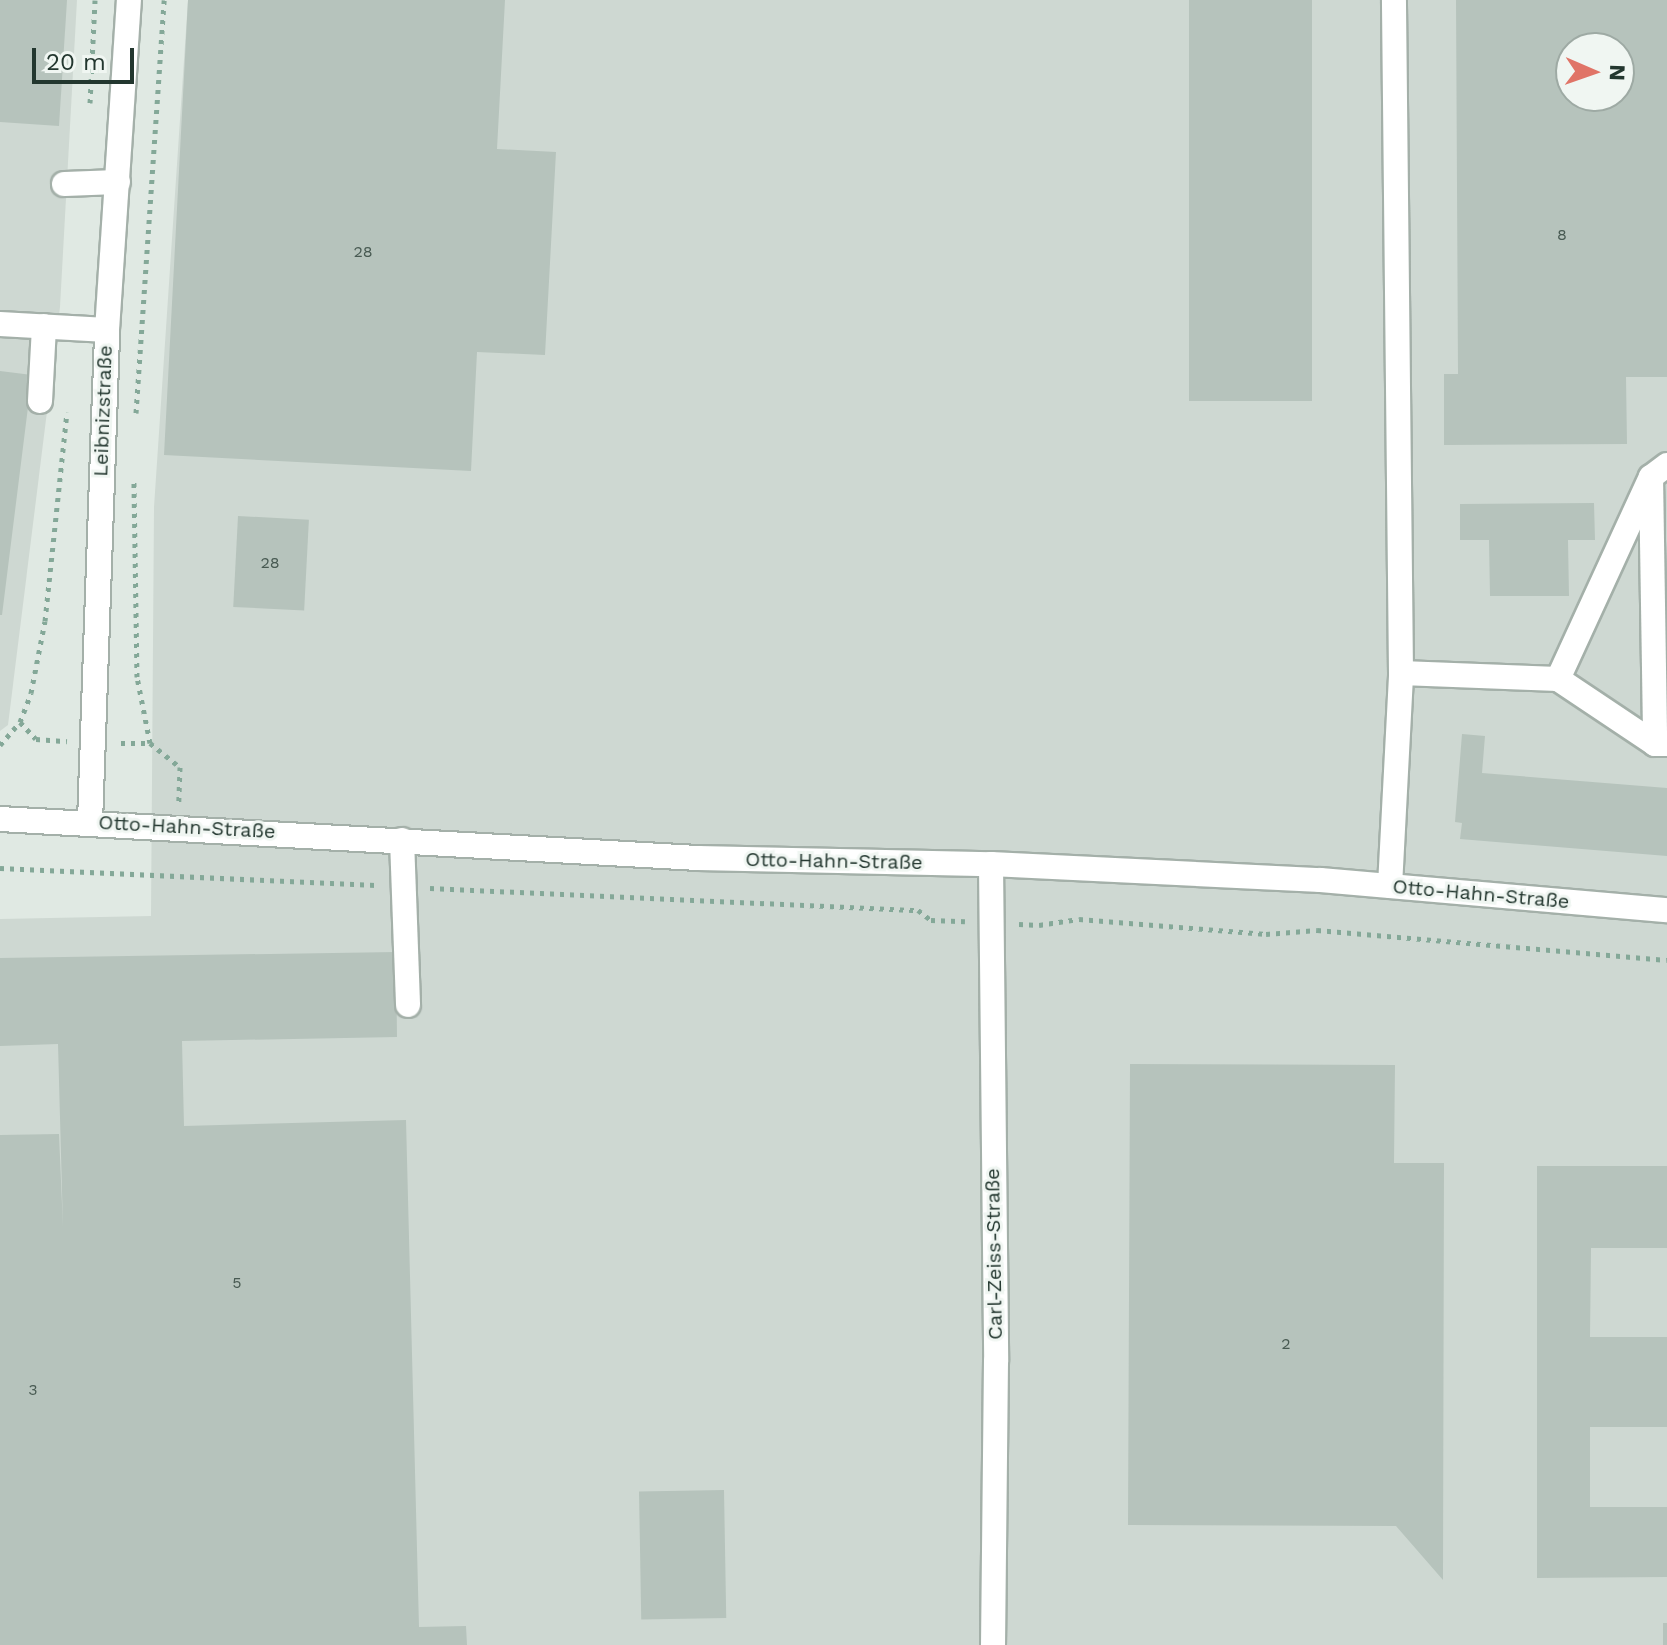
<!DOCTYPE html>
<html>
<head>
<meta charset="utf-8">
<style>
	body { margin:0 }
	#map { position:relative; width:1667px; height:1645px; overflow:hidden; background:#e0e9e3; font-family:"Work Sans",sans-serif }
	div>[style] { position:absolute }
	.built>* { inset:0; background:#ced8d2 }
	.building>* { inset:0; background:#b6c3bc; transform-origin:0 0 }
	.path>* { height:5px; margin-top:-2.5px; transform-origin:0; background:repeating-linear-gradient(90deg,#84a898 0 4px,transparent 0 10px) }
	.roads { filter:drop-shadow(2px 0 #a4b0a9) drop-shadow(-2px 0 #a4b0a9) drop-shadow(0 2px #a4b0a9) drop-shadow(0 -2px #a4b0a9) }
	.minor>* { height:24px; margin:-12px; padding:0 12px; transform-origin:12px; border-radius:12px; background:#fff }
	span { translate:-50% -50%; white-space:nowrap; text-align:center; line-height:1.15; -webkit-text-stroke:6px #f0f6f2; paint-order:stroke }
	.number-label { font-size:16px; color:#485a52 }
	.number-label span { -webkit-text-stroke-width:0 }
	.street-label { font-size:20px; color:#23372f }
	.north { position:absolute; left:1555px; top:32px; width:80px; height:80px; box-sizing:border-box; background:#f0f6f2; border:2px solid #9eaaa4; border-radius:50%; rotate:92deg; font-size:22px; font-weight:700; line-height:32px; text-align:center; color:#23372f }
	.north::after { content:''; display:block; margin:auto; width:28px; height:36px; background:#e07467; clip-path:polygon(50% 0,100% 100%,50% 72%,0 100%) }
	.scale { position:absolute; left:32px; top:48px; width:102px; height:36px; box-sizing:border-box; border:4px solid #23372f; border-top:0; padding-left:10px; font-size:24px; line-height:28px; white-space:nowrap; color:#23372f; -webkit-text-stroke:6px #f0f6f2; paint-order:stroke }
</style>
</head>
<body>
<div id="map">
	<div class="built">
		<i style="clip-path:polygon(0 0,77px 0,60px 307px,8px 725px,0 731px)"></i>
		<i style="clip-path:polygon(evenodd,188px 0,1667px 0,1667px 1645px,0 1645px,0 919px,151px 916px,154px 507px,188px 0,1571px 48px,1619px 48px,1619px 96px,1571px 96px,1571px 48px)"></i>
	</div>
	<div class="building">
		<i style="clip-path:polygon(0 0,67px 0,59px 126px,0 122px)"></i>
		<i style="clip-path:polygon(188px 0,505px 0,497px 149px,556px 152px,545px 355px,477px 352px,471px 471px,164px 455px)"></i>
		<i style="left:1189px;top:0;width:123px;height:401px"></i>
		<i style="clip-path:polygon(evenodd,1456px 0,1667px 0,1667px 377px,1626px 377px,1627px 444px,1444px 445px,1444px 374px,1458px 374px,1456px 0,1571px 48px,1619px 48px,1619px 96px,1571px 96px,1571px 48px)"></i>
		<i style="clip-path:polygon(0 371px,32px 375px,2px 615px,0 615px)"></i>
		<i style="clip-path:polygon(1594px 503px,1595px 540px,1568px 540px,1569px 596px,1490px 596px,1489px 540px,1460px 540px,1460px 504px)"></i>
		<i style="left:238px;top:516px;width:71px;height:91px;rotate:3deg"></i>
		<i style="clip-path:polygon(1462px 734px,1485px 736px,1482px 773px,1667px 788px,1667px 856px,1460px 839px,1462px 823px,1455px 822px)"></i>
		<i style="clip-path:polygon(396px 952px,397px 1037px,182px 1041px,184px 1126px,406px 1120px,419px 1627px,466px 1626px,467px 1645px,0 1645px,0 1135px,59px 1134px,63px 1228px,58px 1044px,0 1046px,0 958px)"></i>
		<i style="clip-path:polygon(1130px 1064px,1395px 1065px,1394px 1163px,1444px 1163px,1443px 1580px,1396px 1526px,1128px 1525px)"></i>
		<i style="clip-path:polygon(1537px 1166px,1667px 1166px,1667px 1248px,1591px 1248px,1590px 1337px,1667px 1337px,1667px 1427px,1590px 1427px,1590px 1507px,1667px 1507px,1667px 1577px,1537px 1578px)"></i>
		<i style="left:724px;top:1490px;width:128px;height:85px;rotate:89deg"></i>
		<i style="left:1663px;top:1623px;width:4px;height:22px"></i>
	</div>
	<div class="path">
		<i style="left:90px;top:103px;width:103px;rotate:-87.2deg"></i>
		<i style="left:136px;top:413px;width:414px;rotate:-86.1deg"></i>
		<i style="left:20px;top:722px;width:23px;rotate:47deg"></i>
		<i style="left:36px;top:739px;width:31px;rotate:4deg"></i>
		<i style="left:121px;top:743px;width:29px"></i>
		<i style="left:150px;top:743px;width:67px;rotate:-101.1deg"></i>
		<i style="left:137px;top:677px;width:198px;rotate:-90.9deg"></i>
		<i style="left:150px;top:743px;width:38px;rotate:39deg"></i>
		<i style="left:180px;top:767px;width:36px;rotate:92deg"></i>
		<i style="left:0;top:745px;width:30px;rotate:-49deg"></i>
		<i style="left:20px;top:722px;width:31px;rotate:-69deg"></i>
		<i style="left:31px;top:693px;width:73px;rotate:-79deg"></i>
		<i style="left:45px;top:621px;width:210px;rotate:-84deg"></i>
		<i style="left:0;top:868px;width:376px;rotate:2.6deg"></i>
		<i style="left:430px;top:888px;width:488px;rotate:2.6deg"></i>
		<i style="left:918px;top:910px;width:16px;rotate:38deg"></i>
		<i style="left:931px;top:920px;width:34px;rotate:2deg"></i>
		<i style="left:1019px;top:924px;width:20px;rotate:3deg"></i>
		<i style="left:1039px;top:925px;width:40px;rotate:-8.5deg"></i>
		<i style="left:1079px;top:919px;width:188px;rotate:4.6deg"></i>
		<i style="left:1266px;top:934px;width:51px;rotate:-4.5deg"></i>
		<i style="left:1317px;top:930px;width:351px;rotate:4.9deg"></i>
	</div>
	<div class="roads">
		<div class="minor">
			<i style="left:64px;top:184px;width:54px;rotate:-2.1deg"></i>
			<i style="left:0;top:324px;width:107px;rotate:3.2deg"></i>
			<i style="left:40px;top:401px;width:75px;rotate:-86.9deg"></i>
			<i style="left:1651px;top:477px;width:267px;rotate:89.1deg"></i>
			<i style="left:1401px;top:673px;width:157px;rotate:2.2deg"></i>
			<i style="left:1558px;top:679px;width:117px;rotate:33.8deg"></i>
			<i style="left:1655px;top:744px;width:12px"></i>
			<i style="left:1558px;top:679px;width:222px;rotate:-65.3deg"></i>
			<i style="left:1651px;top:477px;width:20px;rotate:-37deg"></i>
			<i style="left:0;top:819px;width:699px;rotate:3.2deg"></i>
			<i style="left:698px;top:858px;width:293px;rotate:1.2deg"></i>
			<i style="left:991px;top:864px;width:330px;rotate:2.8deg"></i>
			<i style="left:1321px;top:880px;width:347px;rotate:5deg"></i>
			<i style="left:90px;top:822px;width:492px;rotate:-88deg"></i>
			<i style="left:107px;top:330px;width:331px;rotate:-86.2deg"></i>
			<i style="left:402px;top:840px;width:165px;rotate:87.9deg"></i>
			<i style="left:991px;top:864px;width:497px;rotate:89.4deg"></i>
			<i style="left:996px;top:1361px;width:284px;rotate:90.6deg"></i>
			<i style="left:1390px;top:886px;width:213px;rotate:-87deg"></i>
			<i style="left:1401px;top:673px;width:673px;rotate:-90.6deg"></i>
		</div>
	</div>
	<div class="number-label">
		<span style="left:1562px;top:235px">8</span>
		<span style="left:363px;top:252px">28</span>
		<span style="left:270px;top:563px">28</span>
		<span style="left:237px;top:1283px">5</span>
		<span style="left:1286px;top:1344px">2</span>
		<span style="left:33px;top:1390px">3</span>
	</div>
	<div class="street-label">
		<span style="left:103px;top:411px;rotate:-88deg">Leibnizstraße</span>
		<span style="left:187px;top:827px;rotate:3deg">Otto-Hahn-Straße</span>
		<span style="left:834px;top:861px;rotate:1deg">Otto-Hahn-Straße</span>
		<span style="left:1481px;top:894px;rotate:5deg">Otto-Hahn-Straße</span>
		<span style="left:994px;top:1254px;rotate:-91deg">Carl-Zeiss-Straße</span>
	</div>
	<div class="north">N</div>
	<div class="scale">20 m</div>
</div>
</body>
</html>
